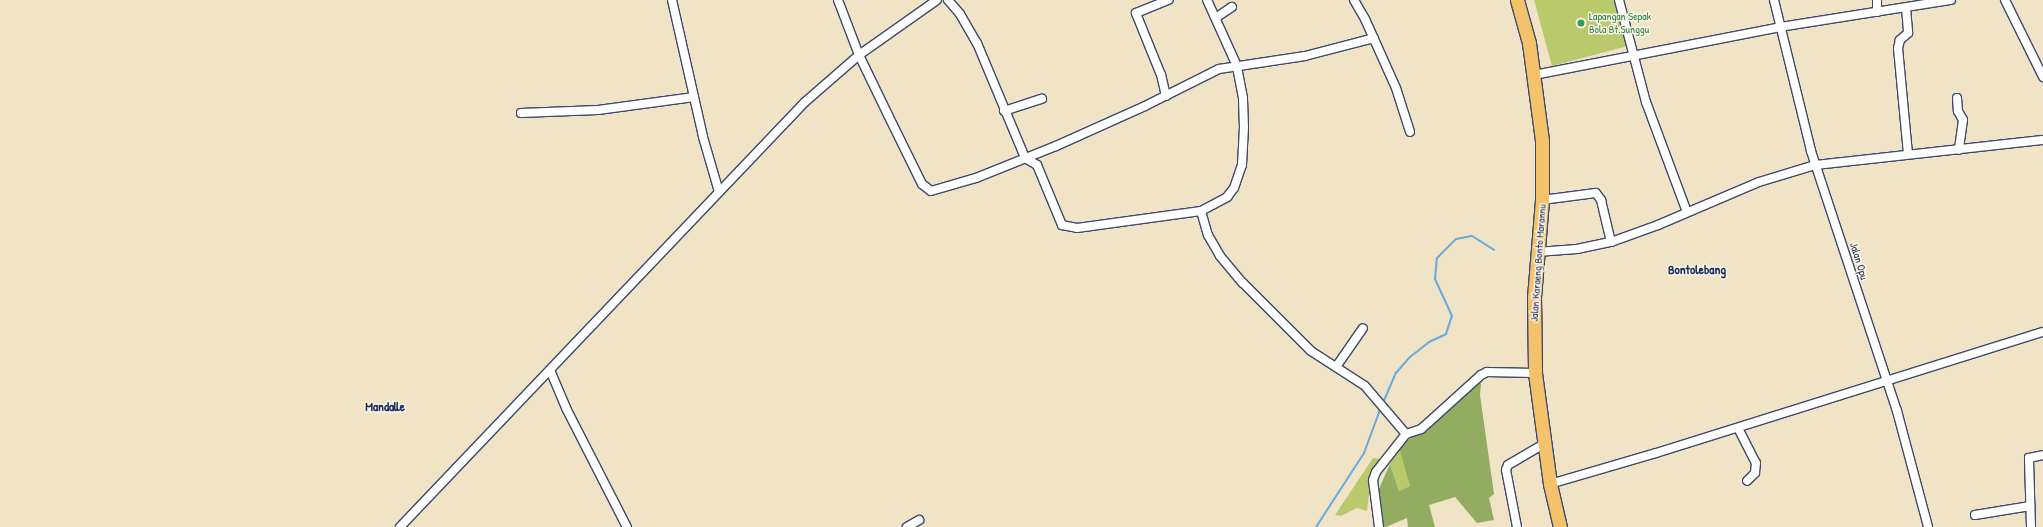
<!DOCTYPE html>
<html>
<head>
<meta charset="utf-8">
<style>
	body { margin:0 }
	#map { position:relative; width:2043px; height:527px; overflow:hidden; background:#f1e4c6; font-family:"Patrick Hand",sans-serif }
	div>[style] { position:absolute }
	.green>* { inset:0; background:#b9c96c }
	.forest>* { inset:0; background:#92ad60 }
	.stream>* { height:2px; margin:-1px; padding:0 1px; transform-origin:1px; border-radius:1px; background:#67abdc }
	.roads { filter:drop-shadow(1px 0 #3b4a6e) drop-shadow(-1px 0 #3b4a6e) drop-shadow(0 1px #3b4a6e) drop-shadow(0 -1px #3b4a6e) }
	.street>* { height:8px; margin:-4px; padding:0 4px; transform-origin:4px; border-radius:4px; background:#fff }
	.primary>* { height:13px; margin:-6.5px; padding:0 6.5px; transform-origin:6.5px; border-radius:6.5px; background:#f3c26a }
	.dots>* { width:11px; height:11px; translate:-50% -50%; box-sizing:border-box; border:2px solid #fcf5e5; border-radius:50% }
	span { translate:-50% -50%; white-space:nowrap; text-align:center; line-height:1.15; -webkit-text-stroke:3px #fcf5e5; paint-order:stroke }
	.leisure-label { font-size:11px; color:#27864d }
	.left { translate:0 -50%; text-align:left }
	.street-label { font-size:11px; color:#1b2f5e }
	.quarter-label { font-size:13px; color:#1b2f5e; font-weight:700 }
</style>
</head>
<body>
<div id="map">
	<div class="green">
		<i style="clip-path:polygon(1534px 0,1615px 0,1628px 46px,1552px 66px)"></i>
		<i style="clip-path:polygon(1400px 446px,1410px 486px,1399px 491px,1390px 464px,1396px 448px)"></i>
		<i style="clip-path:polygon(1373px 458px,1382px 459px,1370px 486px,1367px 511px,1357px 508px,1341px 516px,1335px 515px)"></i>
	</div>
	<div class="forest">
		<i style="clip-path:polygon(1482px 374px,1480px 395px,1494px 494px,1489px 498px,1494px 520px,1477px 523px,1455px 497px,1429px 505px,1435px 527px,1408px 527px,1407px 518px,1386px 527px,1379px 527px,1377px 493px,1390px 464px,1399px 491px,1410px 486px,1400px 451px,1400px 439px,1408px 440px,1454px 405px,1467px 387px)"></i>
	</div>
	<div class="stream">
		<i style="left:1383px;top:403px;width:33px;rotate:-67deg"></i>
		<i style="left:1396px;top:373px;width:21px;rotate:-49deg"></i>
		<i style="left:1410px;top:357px;width:24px;rotate:-38deg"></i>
		<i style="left:1429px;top:342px;width:19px;rotate:-25deg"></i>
		<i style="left:1446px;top:334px;width:19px;rotate:-72deg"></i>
		<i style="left:1452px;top:316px;width:41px;rotate:-114.7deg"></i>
		<i style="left:1435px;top:279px;width:21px;rotate:-85deg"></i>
		<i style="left:1437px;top:258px;width:27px;rotate:-45deg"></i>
		<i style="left:1456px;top:239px;width:16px;rotate:-11deg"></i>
		<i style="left:1472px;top:236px;width:26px;rotate:32deg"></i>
		<i style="left:1316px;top:527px;width:88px;rotate:-57deg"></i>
		<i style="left:1364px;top:453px;width:49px;rotate:-69.7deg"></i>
	</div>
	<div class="roads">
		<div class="street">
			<i style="left:672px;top:0;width:140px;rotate:77.2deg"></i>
			<i style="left:703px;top:137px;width:57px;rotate:73.8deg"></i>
			<i style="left:838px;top:0;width:59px;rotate:69.1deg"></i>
			<i style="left:859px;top:55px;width:67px;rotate:64.2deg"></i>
			<i style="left:888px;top:115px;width:77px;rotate:63.8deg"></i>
			<i style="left:922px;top:184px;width:11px;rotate:38deg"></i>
			<i style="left:931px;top:191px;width:47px;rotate:-16.1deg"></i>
			<i style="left:976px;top:178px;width:86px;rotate:-21.8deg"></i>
			<i style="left:1056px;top:146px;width:98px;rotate:-24.2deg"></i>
			<i style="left:1145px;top:106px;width:83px;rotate:-26.6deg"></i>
			<i style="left:1219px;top:69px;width:87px;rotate:-8.6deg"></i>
			<i style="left:1305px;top:56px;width:71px;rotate:-14.6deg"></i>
			<i style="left:948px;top:0;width:18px;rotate:49deg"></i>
			<i style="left:960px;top:14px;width:34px;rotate:60deg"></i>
			<i style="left:977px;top:43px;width:125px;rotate:67.3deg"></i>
			<i style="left:1025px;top:158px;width:14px;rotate:30deg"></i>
			<i style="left:1037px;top:165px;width:65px;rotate:67.4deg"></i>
			<i style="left:1062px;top:225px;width:15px;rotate:11deg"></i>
			<i style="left:1077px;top:228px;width:125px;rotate:-7.8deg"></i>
			<i style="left:1201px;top:211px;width:25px;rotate:74deg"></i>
			<i style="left:1208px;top:235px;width:24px;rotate:60deg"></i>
			<i style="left:1220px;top:256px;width:35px;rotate:50deg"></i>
			<i style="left:1243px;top:283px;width:96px;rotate:45deg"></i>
			<i style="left:1311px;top:351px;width:64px;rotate:32.9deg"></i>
			<i style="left:1365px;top:386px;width:63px;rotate:49.5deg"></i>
			<i style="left:1354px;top:0;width:22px;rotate:60deg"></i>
			<i style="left:1365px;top:19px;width:76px;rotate:65.8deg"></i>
			<i style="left:1396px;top:88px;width:46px;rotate:72.3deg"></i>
			<i style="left:1619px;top:0;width:106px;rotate:75.2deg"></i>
			<i style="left:1646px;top:102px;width:117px;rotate:69.6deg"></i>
			<i style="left:1774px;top:0;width:155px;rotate:76.2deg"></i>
			<i style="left:1811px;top:151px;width:274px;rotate:71.7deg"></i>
			<i style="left:1897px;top:411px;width:120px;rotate:75deg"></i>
			<i style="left:1877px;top:0;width:12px;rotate:90deg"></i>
			<i style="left:2005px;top:0;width:86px;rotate:63.7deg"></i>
			<i style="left:1906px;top:8px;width:25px;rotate:85deg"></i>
			<i style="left:1908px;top:33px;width:11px;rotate:139deg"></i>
			<i style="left:1900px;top:40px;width:8px;rotate:104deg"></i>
			<i style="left:1898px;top:48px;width:105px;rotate:84.6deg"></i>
			<i style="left:1217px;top:17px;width:18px;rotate:-34deg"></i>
			<i style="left:1534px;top:75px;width:251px;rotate:-11deg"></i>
			<i style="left:1780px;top:27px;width:173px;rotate:-9deg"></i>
			<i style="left:1166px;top:96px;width:22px;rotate:-103deg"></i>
			<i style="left:1161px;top:75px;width:67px;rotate:-112deg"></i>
			<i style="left:1136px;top:13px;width:35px;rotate:-22deg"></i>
			<i style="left:1957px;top:98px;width:13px;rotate:86deg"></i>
			<i style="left:1958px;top:111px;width:10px;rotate:61deg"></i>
			<i style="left:1963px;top:120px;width:30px;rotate:98deg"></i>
			<i style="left:1004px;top:111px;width:40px;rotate:-18deg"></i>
			<i style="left:521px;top:113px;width:77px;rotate:-2.2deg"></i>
			<i style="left:598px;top:110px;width:97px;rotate:-7.7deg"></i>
			<i style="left:1542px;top:200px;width:54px;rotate:-7.4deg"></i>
			<i style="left:1596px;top:193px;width:9px;rotate:54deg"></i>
			<i style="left:1601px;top:200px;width:43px;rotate:76.6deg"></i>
			<i style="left:1611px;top:242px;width:50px;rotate:-19.9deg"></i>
			<i style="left:1658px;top:225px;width:110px;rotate:-23.1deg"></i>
			<i style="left:1759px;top:182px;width:59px;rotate:-16.9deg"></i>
			<i style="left:1815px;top:165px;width:229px;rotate:-6.3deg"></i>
			<i style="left:1201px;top:211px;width:30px;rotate:-28deg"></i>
			<i style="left:1227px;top:197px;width:11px;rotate:-52deg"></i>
			<i style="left:1234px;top:188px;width:24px;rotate:-71deg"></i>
			<i style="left:1242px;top:165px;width:37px;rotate:-87deg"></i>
			<i style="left:1244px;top:128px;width:30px;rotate:-92deg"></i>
			<i style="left:1243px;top:98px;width:33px;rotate:-101deg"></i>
			<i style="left:1237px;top:66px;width:72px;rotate:-114.4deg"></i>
			<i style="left:1537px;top:252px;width:40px;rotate:-4.3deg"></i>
			<i style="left:1577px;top:249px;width:35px;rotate:-12deg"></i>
			<i style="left:1336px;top:367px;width:47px;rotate:-55.3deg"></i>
			<i style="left:550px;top:370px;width:43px;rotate:67deg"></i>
			<i style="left:567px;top:410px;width:131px;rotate:62.9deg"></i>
			<i style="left:1738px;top:428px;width:39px;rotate:63deg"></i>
			<i style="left:1756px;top:463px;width:10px;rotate:96deg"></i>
			<i style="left:1755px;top:473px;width:11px;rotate:135deg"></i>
			<i style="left:1550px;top:484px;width:110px;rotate:-16.3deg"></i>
			<i style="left:1656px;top:453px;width:405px;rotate:-17.4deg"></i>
			<i style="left:1975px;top:515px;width:56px;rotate:-9.3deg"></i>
			<i style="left:400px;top:527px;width:587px;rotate:-46.38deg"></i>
			<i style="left:805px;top:102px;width:72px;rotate:-41deg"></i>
			<i style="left:859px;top:55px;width:95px;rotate:-35.2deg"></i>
			<i style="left:907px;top:527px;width:14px;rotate:-30deg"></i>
			<i style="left:1379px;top:527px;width:47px;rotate:-97.3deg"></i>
			<i style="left:1373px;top:480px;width:9px;rotate:-69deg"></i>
			<i style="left:1376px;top:472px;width:48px;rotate:-51.7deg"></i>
			<i style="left:1406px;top:434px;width:16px;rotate:-18deg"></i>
			<i style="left:1421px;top:429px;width:11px;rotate:-41deg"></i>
			<i style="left:1429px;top:422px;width:70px;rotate:-42.1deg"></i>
			<i style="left:1481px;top:375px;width:7px;rotate:-27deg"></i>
			<i style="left:1487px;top:372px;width:48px;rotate:1.2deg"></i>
			<i style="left:1517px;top:527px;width:58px;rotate:-100.9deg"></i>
			<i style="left:1506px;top:470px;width:5px;rotate:-68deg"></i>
			<i style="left:1508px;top:465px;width:42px;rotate:-30.3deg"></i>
			<i style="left:2031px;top:527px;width:69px;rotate:-91.7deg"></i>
			<i style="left:2029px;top:458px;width:14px;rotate:-12deg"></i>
		</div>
		<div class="primary">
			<i style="left:1517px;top:0;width:45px;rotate:74.4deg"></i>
			<i style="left:1529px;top:43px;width:98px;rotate:82.4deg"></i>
			<i style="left:1542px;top:140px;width:60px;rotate:90deg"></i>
			<i style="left:1542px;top:200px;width:97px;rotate:94.7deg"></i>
			<i style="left:1534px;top:297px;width:76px;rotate:89.2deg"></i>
			<i style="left:1535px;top:373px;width:112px;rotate:82.3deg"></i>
			<i style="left:1550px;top:484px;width:44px;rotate:76.9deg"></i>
		</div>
	</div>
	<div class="dots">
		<i style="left:1581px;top:23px;background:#2e9e5b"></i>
	</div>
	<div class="leisure-label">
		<span class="left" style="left:1589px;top:23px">Lapangan Sepak<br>Bola Bt.Sunggu</span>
	</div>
	<div class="street-label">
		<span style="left:1859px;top:261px;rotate:73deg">Jalan Opu</span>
		<span style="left:1538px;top:263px;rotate:-86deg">Jalan Karaeng Bonto Marannu</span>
	</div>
	<div class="quarter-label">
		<span style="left:1697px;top:269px">Bontolebang</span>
		<span style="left:385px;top:406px">Mandalle</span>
	</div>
</div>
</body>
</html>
